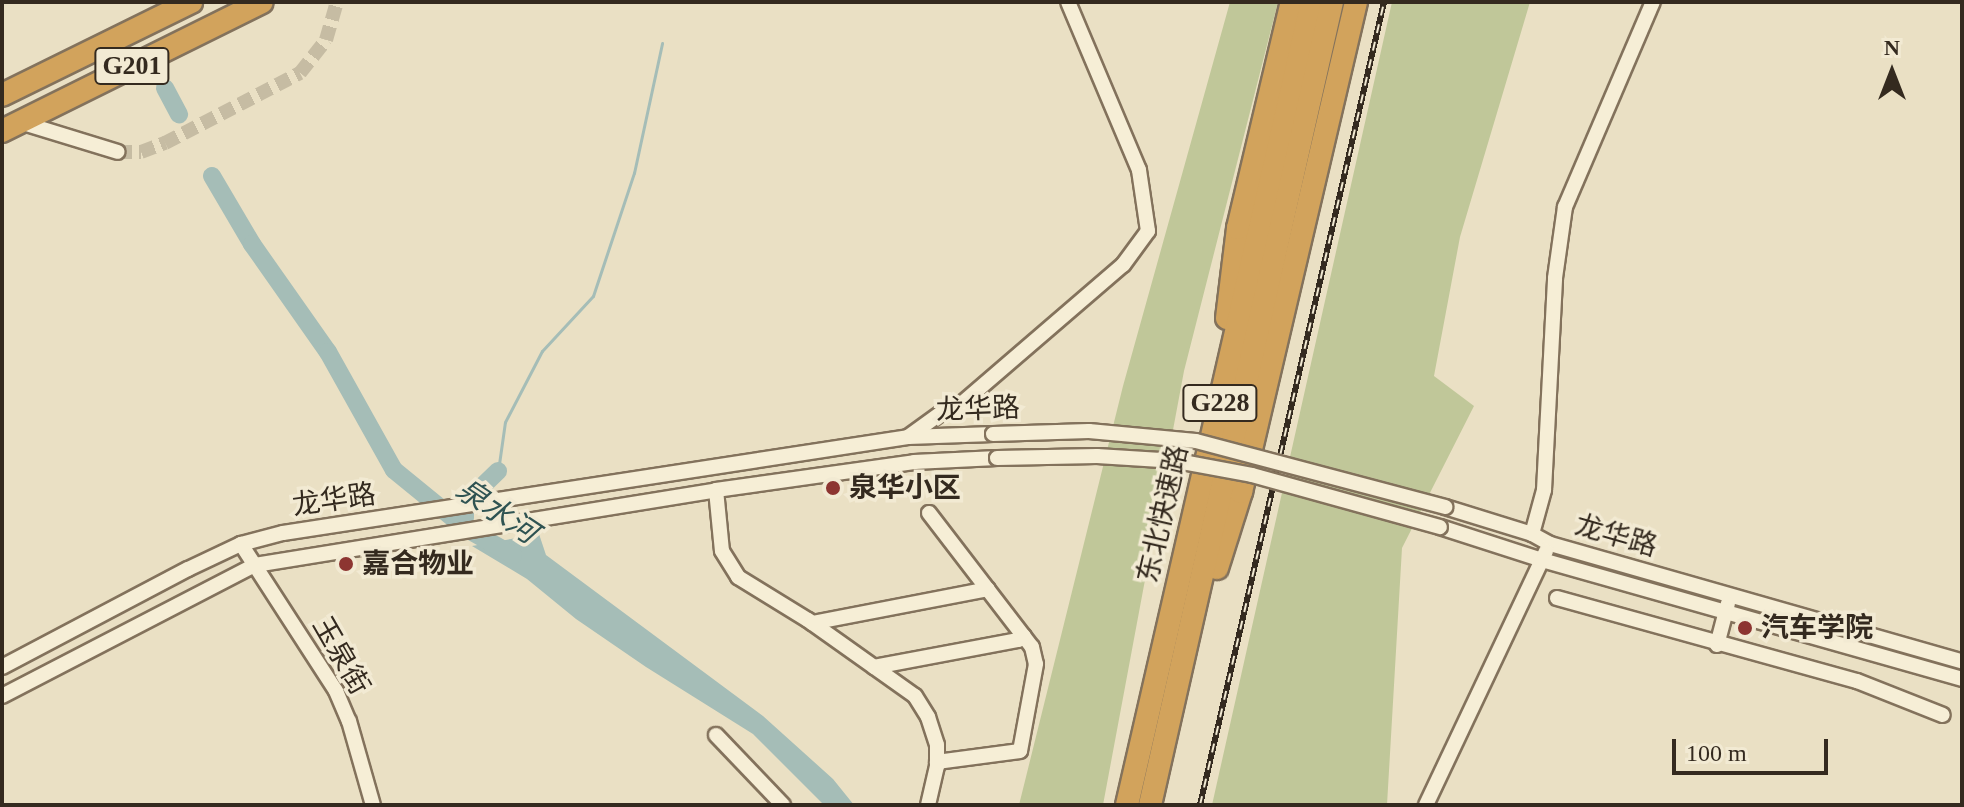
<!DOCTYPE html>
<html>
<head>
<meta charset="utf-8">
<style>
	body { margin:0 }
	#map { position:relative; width:1964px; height:807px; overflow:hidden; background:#eae0c4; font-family:"Times New Roman","Noto Sans SC",serif }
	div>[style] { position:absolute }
	.green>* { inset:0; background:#c0c799 }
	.water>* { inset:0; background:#a5bdb7 }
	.stream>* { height:3px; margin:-1.5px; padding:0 1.5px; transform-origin:1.5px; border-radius:1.5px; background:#a5bdb7 }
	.river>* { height:18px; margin:-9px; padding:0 9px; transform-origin:9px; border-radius:9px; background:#a5bdb7 }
	.minor-tunnel>* { height:14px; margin-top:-7px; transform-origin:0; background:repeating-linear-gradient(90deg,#c6bca3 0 14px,transparent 0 21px) }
	.roads { filter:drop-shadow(2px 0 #83725c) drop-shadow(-2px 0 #83725c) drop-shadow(0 2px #83725c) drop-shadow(0 -2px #83725c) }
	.minor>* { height:14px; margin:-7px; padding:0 7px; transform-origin:7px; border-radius:7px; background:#f6eed6 }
	.highway>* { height:22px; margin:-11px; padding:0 11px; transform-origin:11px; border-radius:11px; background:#d2a35c }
	.rail>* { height:6px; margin-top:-3px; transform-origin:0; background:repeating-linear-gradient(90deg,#f2ead3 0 9px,#342a1f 0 18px); box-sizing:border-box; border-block:2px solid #342a1f }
	.bridges { filter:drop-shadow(2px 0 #83725c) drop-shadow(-2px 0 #83725c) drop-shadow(0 2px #83725c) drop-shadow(0 -2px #83725c) }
	.minor-bridge>* { height:14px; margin:-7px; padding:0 7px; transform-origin:7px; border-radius:7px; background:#f6eed6 }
	.dots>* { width:22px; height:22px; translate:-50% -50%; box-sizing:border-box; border:4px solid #f2ead3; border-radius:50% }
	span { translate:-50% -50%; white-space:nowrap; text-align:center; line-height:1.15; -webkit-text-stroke:7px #f2ead3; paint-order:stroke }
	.shield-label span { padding:2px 6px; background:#f2ead3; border:2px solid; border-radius:6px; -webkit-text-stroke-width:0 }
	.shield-label { font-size:26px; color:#342a1f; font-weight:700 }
	.street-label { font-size:28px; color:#342a1f }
	.poi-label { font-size:28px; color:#342a1f; font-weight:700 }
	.left { translate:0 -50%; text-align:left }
	.water-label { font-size:30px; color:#2f5352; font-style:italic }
	.frame { position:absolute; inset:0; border:4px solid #342a1f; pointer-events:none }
	.north { position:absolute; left:1852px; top:32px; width:80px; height:80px; -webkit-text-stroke:6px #f2ead3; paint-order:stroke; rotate:0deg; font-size:22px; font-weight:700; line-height:32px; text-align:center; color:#342a1f }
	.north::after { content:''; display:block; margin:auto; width:28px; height:36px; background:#342a1f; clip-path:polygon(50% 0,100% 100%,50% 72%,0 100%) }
	.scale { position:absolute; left:1672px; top:739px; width:156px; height:36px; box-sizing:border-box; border:4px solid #342a1f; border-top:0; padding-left:10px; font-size:24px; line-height:28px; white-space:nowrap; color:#342a1f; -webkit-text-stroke:6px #f2ead3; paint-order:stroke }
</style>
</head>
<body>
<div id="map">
	<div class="green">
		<i style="clip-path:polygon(1230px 2px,1278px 2px,1184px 371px,1103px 805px,1019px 805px,1123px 386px)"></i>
		<i style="clip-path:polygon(1392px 2px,1530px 2px,1460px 237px,1434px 376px,1474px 406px,1402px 548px,1387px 805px,1212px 805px)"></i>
	</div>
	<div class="water">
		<i style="clip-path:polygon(539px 534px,546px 555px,763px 716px,833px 779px,854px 805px,824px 805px,753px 734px,646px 667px,576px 619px,527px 579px,472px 546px)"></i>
	</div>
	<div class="stream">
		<i style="left:498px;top:471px;width:49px;rotate:-81.9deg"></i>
		<i style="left:505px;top:422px;width:80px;rotate:-62.5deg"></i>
		<i style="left:542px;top:351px;width:75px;rotate:-47.2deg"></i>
		<i style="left:593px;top:296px;width:130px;rotate:-71.6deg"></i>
		<i style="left:634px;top:173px;width:133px;rotate:-77.8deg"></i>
	</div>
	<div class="river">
		<i style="left:165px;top:88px;width:30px;rotate:62deg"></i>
		<i style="left:212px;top:176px;width:79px;rotate:59.5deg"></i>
		<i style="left:252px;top:244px;width:132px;rotate:54.9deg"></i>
		<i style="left:328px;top:352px;width:135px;rotate:60.8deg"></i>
		<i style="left:394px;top:470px;width:92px;rotate:39.2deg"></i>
		<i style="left:465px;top:528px;width:55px;rotate:29.4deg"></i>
		<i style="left:465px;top:518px;width:15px;rotate:-90deg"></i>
		<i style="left:465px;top:503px;width:46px;rotate:-44.1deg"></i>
	</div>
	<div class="minor-tunnel">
		<i style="left:118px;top:152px;width:23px"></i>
		<i style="left:141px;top:152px;width:26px;rotate:-21deg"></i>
		<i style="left:165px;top:143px;width:152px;rotate:-27.4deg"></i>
		<i style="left:300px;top:73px;width:42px;rotate:-51.8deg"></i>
		<i style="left:326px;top:40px;width:40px;rotate:-74deg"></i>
	</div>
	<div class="roads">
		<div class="minor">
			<i style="left:20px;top:122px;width:102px;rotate:17deg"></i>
			<i style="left:908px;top:437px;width:41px;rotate:-36deg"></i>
			<i style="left:941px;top:413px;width:21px;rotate:-23deg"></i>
			<i style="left:960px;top:405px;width:215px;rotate:-40.7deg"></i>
			<i style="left:1123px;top:265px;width:42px;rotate:-53.7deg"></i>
			<i style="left:1148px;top:231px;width:62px;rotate:-98.4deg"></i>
			<i style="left:1139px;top:170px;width:182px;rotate:-112.9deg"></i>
			<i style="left:716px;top:490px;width:61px;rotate:84.4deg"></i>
			<i style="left:722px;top:551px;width:31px;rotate:58deg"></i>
			<i style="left:738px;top:577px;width:82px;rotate:31.6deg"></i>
			<i style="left:808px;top:620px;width:131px;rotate:35.4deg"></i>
			<i style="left:915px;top:696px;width:25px;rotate:58deg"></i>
			<i style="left:928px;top:717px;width:29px;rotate:72deg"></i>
			<i style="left:937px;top:745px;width:21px;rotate:90deg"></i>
			<i style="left:937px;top:766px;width:40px;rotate:103deg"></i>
			<i style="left:1445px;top:507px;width:91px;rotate:17.2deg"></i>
			<i style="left:1532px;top:534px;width:21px;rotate:29deg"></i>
			<i style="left:1550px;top:544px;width:428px;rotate:15.9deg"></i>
			<i style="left:929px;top:513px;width:169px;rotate:52.5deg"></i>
			<i style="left:1032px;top:647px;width:17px;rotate:77deg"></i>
			<i style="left:1036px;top:664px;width:88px;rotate:100.4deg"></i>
			<i style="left:1020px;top:751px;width:84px;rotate:172.5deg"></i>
			<i style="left:1440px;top:527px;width:107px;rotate:17.9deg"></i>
			<i style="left:1542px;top:560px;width:437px;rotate:15.8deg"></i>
			<i style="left:1532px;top:534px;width:46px;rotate:-74.7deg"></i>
			<i style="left:1544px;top:490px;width:212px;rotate:-87deg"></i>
			<i style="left:1555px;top:278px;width:72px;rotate:-82deg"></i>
			<i style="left:1565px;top:207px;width:223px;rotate:-66.8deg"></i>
			<i style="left:241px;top:544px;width:175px;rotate:57.1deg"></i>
			<i style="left:336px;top:691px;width:33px;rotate:67deg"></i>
			<i style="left:349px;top:721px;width:87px;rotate:74.1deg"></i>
			<i style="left:1557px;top:598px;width:311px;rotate:15.5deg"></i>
			<i style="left:1857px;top:681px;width:92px;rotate:21.6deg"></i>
			<i style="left:812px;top:623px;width:179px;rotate:-10.9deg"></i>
			<i style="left:1717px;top:645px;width:43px;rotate:-75.3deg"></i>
			<i style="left:2px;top:667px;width:210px;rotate:-27.8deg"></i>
			<i style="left:188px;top:569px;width:59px;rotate:-25.3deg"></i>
			<i style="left:241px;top:544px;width:43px;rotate:-14.7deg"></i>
			<i style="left:283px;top:533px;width:632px;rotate:-8.73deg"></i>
			<i style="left:908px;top:437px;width:85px;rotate:-2deg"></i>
			<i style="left:874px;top:667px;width:147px;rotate:-10.6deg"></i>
			<i style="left:1018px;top:640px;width:7px;rotate:-34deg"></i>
			<i style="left:2px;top:696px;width:285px;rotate:-27.4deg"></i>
			<i style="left:255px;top:565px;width:467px;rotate:-9.2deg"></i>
			<i style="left:716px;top:490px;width:200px;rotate:-8deg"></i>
			<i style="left:914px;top:462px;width:83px;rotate:-2.8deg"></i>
			<i style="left:716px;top:735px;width:97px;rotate:46.3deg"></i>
			<i style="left:1426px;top:805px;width:281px;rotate:-64.7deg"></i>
		</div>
		<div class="highway">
			<i style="left:2px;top:95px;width:211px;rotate:-26.2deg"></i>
			<i style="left:2px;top:131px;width:290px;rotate:-26.4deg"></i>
			<i style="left:1227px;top:318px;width:91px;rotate:-83deg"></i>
			<i style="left:1238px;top:228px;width:232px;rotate:-76.6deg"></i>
			<i style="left:1217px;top:568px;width:80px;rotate:-72.5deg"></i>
			<i style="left:1241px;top:492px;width:503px;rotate:-76.79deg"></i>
			<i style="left:1127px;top:805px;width:824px;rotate:-77.03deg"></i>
			<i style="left:1150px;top:805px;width:823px;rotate:-77.23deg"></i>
		</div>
	</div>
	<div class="rail">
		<i style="left:1200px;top:805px;width:824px;rotate:-77.09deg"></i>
	</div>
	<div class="bridges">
		<div class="minor-bridge">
			<i style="left:993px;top:434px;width:96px;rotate:-1.8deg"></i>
			<i style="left:1089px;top:431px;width:107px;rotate:5.3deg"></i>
			<i style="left:1196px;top:441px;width:258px;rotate:14.8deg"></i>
			<i style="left:997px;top:458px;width:100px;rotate:-1.1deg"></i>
			<i style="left:1097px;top:456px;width:80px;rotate:3.6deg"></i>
			<i style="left:1177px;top:461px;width:76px;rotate:10.6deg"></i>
			<i style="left:1252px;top:475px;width:195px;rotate:15.5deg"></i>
		</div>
	</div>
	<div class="dots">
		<i style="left:833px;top:488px;background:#8d3531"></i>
		<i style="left:346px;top:564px;background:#8d3531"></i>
		<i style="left:1745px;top:628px;background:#8d3531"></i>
	</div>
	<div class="shield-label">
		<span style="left:132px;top:66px">G201</span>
		<span style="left:1220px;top:403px">G228</span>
	</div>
	<div class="street-label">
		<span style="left:978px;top:409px;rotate:-2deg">龙华路</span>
		<span style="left:334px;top:500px;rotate:-8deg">龙华路</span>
		<span style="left:1163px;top:514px;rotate:-77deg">东北快速路</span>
		<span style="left:1616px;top:536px;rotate:16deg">龙华路</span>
		<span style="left:341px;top:656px;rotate:60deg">玉泉街</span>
	</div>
	<div class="poi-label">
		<span class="left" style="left:849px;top:488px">泉华小区</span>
		<span class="left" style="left:362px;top:564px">嘉合物业</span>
		<span class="left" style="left:1761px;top:628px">汽车学院</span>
	</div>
	<div class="water-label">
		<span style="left:497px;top:511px;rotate:34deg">泉水河</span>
	</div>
	<div class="frame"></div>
	<div class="north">N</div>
	<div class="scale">100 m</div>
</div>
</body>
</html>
